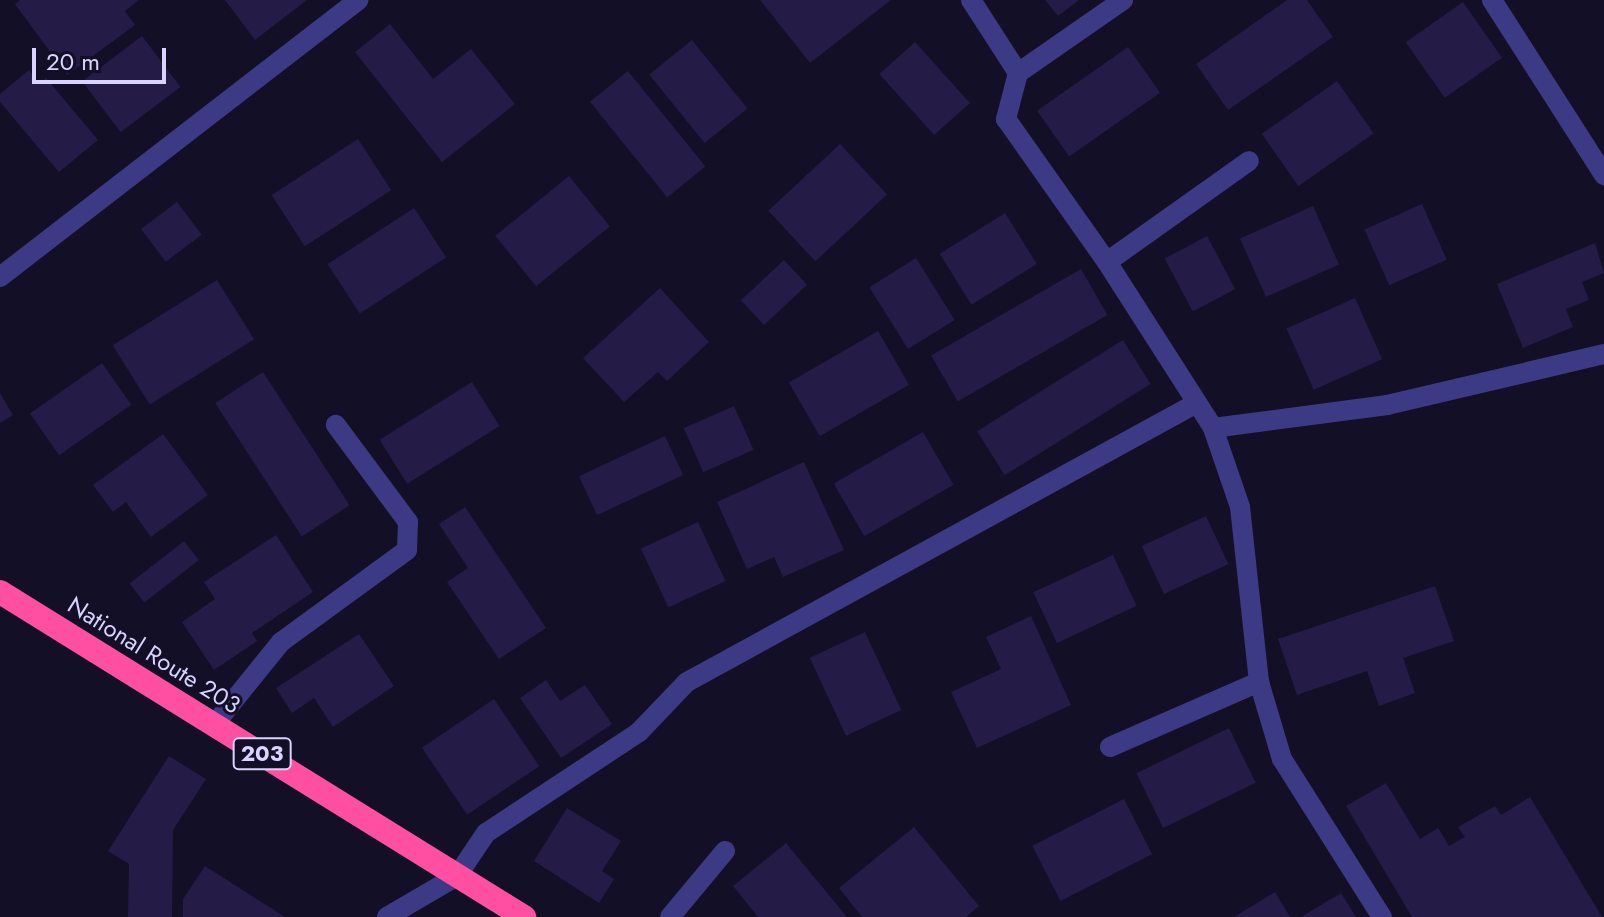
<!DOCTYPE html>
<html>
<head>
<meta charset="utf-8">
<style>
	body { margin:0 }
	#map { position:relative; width:1604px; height:917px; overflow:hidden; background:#130f26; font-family:Jost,sans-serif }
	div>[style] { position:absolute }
	.building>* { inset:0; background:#241b47; transform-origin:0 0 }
	.minor>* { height:20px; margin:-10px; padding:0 10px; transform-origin:10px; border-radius:10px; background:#3d3a85 }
	.highway>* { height:24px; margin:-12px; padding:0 12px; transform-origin:12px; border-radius:12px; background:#ff4fa3 }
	span { translate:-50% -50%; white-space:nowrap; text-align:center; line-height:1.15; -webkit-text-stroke:6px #130f26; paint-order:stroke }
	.shield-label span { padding:2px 6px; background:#130f26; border:2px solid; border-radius:6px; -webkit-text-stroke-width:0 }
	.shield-label { font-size:22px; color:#d9d4ff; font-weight:700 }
	.street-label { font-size:24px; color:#d9d4ff }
	.scale { position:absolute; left:32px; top:48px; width:134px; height:36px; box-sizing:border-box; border:4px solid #d9d4ff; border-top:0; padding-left:10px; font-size:24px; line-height:28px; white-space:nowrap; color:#d9d4ff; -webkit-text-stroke:6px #130f26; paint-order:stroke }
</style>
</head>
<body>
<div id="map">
	<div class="building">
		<i style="clip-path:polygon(20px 0,139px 0,125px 11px,135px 25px,67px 75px,15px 4px)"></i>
		<i style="clip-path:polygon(225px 0,307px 0,255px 40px)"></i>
		<i style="clip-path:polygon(760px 0,891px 0,810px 63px)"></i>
		<i style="clip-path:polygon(1045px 0,1079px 0,1058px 16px)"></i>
		<i style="clip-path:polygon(1287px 0,1307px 0,1333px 37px,1228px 110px,1196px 64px)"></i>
		<i style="left:1463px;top:2px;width:68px;height:70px;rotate:55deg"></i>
		<i style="clip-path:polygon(390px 24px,433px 79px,471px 49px,515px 104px,442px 162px,355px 52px)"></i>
		<i style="left:142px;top:36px;width:64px;height:75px;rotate:53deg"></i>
		<i style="left:692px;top:40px;width:88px;height:55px;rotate:51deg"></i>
		<i style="left:915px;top:42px;width:82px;height:48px;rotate:48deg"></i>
		<i style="left:1128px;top:47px;width:56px;height:111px;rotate:55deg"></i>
		<i style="clip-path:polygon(29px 70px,39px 84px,46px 78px,98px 140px,59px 172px,0 102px,0 94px)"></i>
		<i style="left:628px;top:71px;width:123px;height:49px;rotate:51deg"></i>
		<i style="left:1337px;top:81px;width:64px;height:92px;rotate:55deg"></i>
		<i style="left:358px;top:139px;width:61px;height:103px;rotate:57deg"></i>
		<i style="left:840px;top:144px;width:69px;height:98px;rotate:47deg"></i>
		<i style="left:569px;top:176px;width:65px;height:95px;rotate:51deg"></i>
		<i style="left:177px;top:202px;width:41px;height:45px;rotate:53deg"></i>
		<i style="left:1422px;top:204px;width:61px;height:63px;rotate:66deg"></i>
		<i style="left:1313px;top:206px;width:64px;height:80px;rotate:66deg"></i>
		<i style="left:414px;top:208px;width:59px;height:103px;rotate:57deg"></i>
		<i style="left:1005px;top:213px;width:60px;height:77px;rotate:58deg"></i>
		<i style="left:1207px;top:236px;width:60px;height:48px;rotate:62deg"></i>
		<i style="clip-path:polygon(1595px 243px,1604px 273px,1582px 282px,1589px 300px,1566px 309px,1573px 327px,1523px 348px,1497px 284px)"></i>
		<i style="left:916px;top:258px;width:73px;height:55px;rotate:58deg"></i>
		<i style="left:784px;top:260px;width:34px;height:59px;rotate:47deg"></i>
		<i style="left:1081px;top:269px;width:53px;height:173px;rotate:60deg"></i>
		<i style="left:217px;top:280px;width:70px;height:123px;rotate:58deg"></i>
		<i style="clip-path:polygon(660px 288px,709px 342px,667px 381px,658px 372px,624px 402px,583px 358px)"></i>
		<i style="left:1355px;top:298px;width:67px;height:75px;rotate:66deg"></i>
		<i style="left:878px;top:331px;width:62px;height:103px;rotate:60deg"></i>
		<i style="left:1123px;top:340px;width:52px;height:172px;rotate:58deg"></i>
		<i style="left:102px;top:363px;width:51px;height:88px;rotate:55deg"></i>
		<i style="left:263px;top:372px;width:159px;height:57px;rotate:57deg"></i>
		<i style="left:472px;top:382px;width:52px;height:109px;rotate:58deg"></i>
		<i style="clip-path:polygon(0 393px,13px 415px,0 423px)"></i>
		<i style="left:734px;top:406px;width:48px;height:55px;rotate:66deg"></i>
		<i style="left:923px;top:432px;width:61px;height:103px;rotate:60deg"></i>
		<i style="clip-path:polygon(163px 434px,208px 495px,151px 537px,126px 502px,113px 512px,93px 485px)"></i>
		<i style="left:665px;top:436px;width:43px;height:95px;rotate:65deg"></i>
		<i style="clip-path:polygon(804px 462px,844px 550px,783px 577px,774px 557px,747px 569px,717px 502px)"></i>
		<i style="clip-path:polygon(465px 507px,546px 628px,499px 659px,447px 582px,468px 568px,439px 524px)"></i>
		<i style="left:1206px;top:516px;width:53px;height:71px;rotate:65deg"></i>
		<i style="left:698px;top:522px;width:65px;height:63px;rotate:65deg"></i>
		<i style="clip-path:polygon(276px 535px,313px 592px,252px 633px,257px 641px,214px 670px,182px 622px,215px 599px,204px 582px)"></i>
		<i style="left:184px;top:541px;width:24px;height:69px;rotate:52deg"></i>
		<i style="left:1113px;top:555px;width:56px;height:88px;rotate:65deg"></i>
		<i style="clip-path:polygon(1435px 586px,1454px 641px,1403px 658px,1415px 693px,1379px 706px,1367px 671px,1297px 695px,1278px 639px)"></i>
		<i style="clip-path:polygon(1031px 616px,1071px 705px,977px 748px,951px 692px,1001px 669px,986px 637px)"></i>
		<i style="left:865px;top:632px;width:86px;height:61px;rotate:65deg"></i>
		<i style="clip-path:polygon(359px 634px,394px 686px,333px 727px,314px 698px,292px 713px,276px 688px)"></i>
		<i style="clip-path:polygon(546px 680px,560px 701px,585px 685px,612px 724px,561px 758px,520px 698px)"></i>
		<i style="left:494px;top:699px;width:81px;height:87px;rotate:56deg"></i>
		<i style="left:1229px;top:728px;width:61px;height:103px;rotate:64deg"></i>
		<i style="clip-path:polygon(169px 756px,206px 779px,173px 830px,172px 917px,128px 917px,129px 864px,108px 851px)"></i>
		<i style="clip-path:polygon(1386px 783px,1420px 839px,1438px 828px,1449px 846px,1465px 837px,1458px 827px,1495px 806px,1501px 815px,1530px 797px,1602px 917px,1412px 917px,1346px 806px)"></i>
		<i style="left:1124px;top:799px;width:62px;height:103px;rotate:63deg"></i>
		<i style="clip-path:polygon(567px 808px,621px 841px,602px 871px,614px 879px,599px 903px,534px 861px)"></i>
		<i style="clip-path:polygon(914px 827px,979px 906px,966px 917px,862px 917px,839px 888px)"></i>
		<i style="clip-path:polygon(786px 843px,847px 917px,758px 917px,733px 886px)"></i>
		<i style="clip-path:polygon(205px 866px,285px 917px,183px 917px,183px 899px)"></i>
		<i style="clip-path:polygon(1275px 892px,1290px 917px,1234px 917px)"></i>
		<i style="clip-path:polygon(1341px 893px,1356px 917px,1301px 917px)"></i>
	</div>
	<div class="minor">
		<i style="left:971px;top:0;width:87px;rotate:57.2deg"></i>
		<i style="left:1018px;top:73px;width:48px;rotate:104.6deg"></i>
		<i style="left:1006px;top:119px;width:175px;rotate:54.8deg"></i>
		<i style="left:1107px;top:262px;width:197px;rotate:57.4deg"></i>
		<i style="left:1213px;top:428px;width:176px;rotate:-7.5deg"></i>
		<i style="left:1387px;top:405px;width:223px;rotate:-13.2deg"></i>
		<i style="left:1492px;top:0;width:208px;rotate:57.4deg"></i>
		<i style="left:1018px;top:73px;width:128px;rotate:-34.8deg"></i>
		<i style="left:1107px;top:262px;width:174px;rotate:-35.4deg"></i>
		<i style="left:0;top:277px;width:453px;rotate:-37.7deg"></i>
		<i style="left:1213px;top:428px;width:83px;rotate:71.1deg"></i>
		<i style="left:1240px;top:507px;width:176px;rotate:83.8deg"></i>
		<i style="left:1259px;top:682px;width:80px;rotate:73.4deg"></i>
		<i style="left:1282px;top:759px;width:187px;rotate:57.7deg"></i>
		<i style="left:214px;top:725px;width:107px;rotate:-51.1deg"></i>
		<i style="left:281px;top:642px;width:156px;rotate:-36.1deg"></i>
		<i style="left:407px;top:550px;width:28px;rotate:-88deg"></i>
		<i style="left:408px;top:522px;width:121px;rotate:-126.6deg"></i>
		<i style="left:1110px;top:747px;width:163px;rotate:-23.6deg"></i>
		<i style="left:387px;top:917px;width:81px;rotate:-30.4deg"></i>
		<i style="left:457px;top:876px;width:52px;rotate:-56deg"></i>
		<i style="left:486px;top:833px;width:183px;rotate:-33.4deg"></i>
		<i style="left:639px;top:732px;width:69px;rotate:-46.2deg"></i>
		<i style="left:687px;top:682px;width:579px;rotate:-28.69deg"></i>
		<i style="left:670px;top:917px;width:86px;rotate:-50.2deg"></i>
	</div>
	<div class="highway">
		<i style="left:0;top:592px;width:617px;rotate:31.81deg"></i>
	</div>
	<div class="shield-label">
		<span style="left:262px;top:754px">203</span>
	</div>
	<div class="street-label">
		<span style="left:154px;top:655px;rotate:32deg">National Route 203</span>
	</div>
	<div class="scale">20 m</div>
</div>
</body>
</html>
